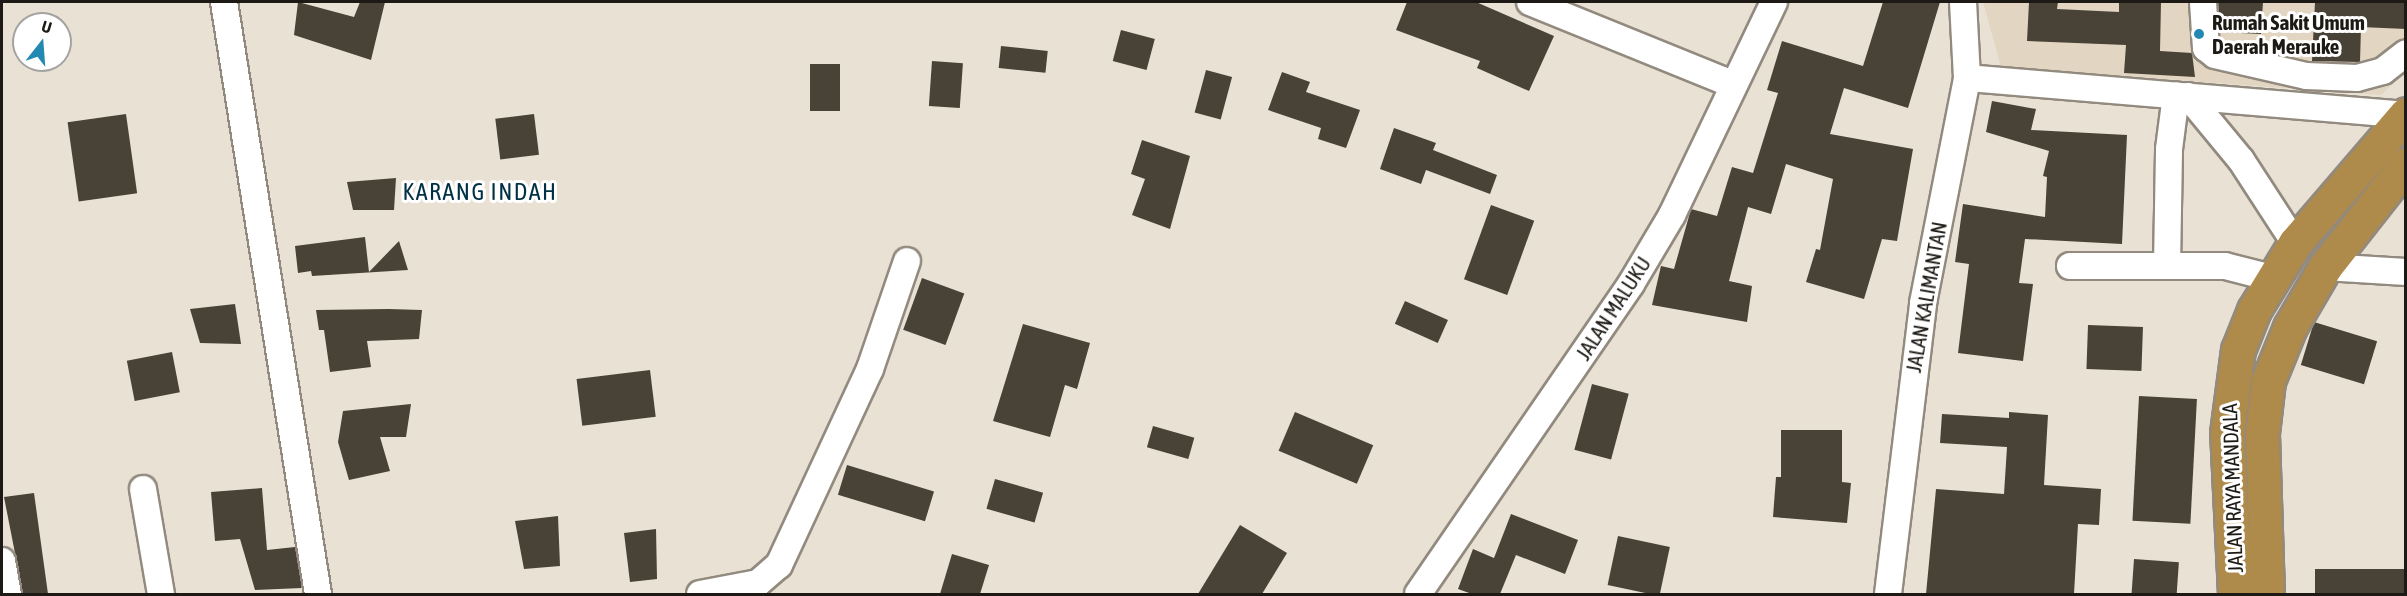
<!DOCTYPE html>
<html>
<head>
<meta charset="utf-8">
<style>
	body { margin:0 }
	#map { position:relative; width:2407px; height:596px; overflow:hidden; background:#e9e1d4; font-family:"Asap Condensed",sans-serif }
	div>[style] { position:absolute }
	.built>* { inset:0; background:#e2d6c3 }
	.building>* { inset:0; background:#484237; transform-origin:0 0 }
	.roads { filter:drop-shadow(2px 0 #928a7e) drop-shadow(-2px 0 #928a7e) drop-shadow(0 2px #928a7e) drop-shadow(0 -2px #928a7e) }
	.minor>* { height:26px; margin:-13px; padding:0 13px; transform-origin:13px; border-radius:13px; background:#fff }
	.highway>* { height:33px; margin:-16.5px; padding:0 16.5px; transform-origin:16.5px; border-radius:16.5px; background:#ae8a4b }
	.dots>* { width:16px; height:16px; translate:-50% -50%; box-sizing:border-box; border:3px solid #fff; border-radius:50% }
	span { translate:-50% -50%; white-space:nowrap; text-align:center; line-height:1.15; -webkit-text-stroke:6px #fff; paint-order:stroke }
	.poi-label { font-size:21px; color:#1d1a15; font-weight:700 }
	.left { translate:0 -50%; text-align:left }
	.street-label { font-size:21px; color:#1d1a15 }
	.quarter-label { font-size:24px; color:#003043; letter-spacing:1.5px }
	.frame { position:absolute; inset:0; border:3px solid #1d1a15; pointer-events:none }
	.north { position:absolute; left:12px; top:12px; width:60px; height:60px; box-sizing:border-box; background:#fff; border:2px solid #a5a3a1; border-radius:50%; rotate:17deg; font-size:16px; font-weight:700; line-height:24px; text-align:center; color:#1d1a15 }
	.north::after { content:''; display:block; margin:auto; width:21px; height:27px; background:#2389b2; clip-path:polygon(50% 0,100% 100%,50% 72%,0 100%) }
</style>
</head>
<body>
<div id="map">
	<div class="built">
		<i style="clip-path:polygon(1983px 2px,2405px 2px,2405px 73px,2381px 95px,2001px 67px)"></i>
	</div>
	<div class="building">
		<i style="clip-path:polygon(298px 2px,354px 17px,360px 2px,385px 2px,371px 60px,294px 35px)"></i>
		<i style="clip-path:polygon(1407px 2px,1476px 2px,1554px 36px,1529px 91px,1477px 68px,1480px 61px,1396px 30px)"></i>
		<i style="clip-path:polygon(1883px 2px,1940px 2px,1908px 108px,1844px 88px,1830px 134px,1913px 149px,1897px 241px,1882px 239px,1864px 299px,1806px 282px,1816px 249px,1820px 250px,1833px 179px,1786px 164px,1771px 214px,1748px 207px,1729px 281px,1752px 286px,1747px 322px,1652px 305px,1661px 266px,1674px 269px,1691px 209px,1717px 216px,1732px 167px,1753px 173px,1778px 93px,1767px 90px,1782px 41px,1863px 66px)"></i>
		<i style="clip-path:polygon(2029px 2px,2058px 2px,2057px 9px,2119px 12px,2119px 2px,2161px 2px,2160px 51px,2192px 53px,2195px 77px,2124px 73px,2126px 45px,2027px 41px)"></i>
		<i style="clip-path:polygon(2218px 2px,2263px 2px,2261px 34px,2220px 32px)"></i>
		<i style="clip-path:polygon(2315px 2px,2406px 2px,2406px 29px,2361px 27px,2360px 62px,2312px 61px)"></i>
		<i style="left:1121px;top:30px;width:35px;height:32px;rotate:15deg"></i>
		<i style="left:1001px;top:46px;width:47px;height:22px;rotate:6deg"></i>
		<i style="left:932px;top:61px;width:31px;height:45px;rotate:4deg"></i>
		<i style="left:810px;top:64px;width:30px;height:47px"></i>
		<i style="left:1206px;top:70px;width:27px;height:44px;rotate:15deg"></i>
		<i style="clip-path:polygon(1282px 72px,1310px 82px,1306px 92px,1360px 110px,1346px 148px,1318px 139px,1321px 128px,1268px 110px)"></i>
		<i style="clip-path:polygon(1992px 101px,2036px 109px,2031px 130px,2127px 135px,2122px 244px,2025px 239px,2019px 283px,2033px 284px,2023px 361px,1958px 353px,1969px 264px,1955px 262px,1963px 204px,2045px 217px,2047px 177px,2043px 176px,2049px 151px,1986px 132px)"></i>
		<i style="left:126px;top:114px;width:80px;height:59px;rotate:82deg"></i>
		<i style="left:534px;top:114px;width:41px;height:39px;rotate:83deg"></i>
		<i style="clip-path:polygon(1394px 128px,1436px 143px,1433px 150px,1497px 175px,1490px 194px,1426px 170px,1421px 184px,1380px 169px)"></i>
		<i style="clip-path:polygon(1142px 140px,1190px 156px,1170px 229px,1132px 215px,1145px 179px,1131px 174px)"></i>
		<i style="clip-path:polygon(396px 178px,394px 210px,353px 210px,347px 182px)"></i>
		<i style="left:1491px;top:205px;width:46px;height:79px;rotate:20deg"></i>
		<i style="clip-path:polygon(365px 237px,369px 272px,399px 241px,408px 270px,312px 276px,311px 271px,298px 273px,295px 246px)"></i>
		<i style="left:922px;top:278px;width:45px;height:55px;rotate:20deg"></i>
		<i style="left:1405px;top:301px;width:47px;height:25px;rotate:24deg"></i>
		<i style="clip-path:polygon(235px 304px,241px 344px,200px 343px,190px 309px)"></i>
		<i style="clip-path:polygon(389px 309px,422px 310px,419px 339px,367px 341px,371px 367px,330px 372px,324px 330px,319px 330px,316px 310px)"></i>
		<i style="left:2314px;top:322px;width:66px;height:45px;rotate:17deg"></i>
		<i style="clip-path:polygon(1023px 324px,1090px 343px,1077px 389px,1065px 385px,1050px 437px,993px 421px)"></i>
		<i style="left:2088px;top:325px;width:55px;height:44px;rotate:2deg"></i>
		<i style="left:172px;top:352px;width:41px;height:46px;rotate:79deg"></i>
		<i style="left:650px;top:370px;width:47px;height:74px;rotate:83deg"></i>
		<i style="left:1592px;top:384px;width:38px;height:68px;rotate:15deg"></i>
		<i style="left:2139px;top:396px;width:58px;height:125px;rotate:3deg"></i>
		<i style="clip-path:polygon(411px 404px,406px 437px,380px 437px,390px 471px,349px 480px,338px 442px,343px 411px)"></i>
		<i style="left:1295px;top:412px;width:85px;height:42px;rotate:23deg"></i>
		<i style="clip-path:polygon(2009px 412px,2048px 415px,2044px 485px,2101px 489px,2099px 525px,2078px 524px,2074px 594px,1926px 594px,1936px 489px,2004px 494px,2007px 447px,1940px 443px,1942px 414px,2009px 418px)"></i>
		<i style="left:1153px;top:426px;width:43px;height:22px;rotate:16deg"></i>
		<i style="clip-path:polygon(1781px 430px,1842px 430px,1842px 482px,1851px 483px,1847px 523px,1773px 517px,1776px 477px,1781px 477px)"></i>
		<i style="left:847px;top:465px;width:91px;height:31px;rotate:17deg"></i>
		<i style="left:995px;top:479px;width:50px;height:31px;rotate:16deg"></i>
		<i style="clip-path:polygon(262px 488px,267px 550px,295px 547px,302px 588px,255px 590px,240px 539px,215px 541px,211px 492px)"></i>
		<i style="clip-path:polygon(34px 493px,48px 594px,23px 594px,4px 497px)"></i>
		<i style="clip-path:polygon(1511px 514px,1578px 540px,1565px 574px,1516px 555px,1500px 594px,1472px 594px,1458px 589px,1473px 549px,1494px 558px)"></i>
		<i style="clip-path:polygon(558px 516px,560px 566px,524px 569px,515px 521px)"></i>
		<i style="clip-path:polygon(1240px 525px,1287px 553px,1262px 594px,1198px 594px)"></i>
		<i style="clip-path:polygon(656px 529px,657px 579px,630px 582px,624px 533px)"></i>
		<i style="left:1618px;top:536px;width:53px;height:50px;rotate:12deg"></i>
		<i style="clip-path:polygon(952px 554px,989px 565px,980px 594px,940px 594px)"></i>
		<i style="left:2134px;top:559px;width:45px;height:35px;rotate:4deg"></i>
		<i style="left:2406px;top:569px;width:25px;height:91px;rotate:90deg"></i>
	</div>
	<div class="roads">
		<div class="minor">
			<i style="left:224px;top:2px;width:599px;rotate:80.98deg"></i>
			<i style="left:1530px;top:2px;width:220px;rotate:22.1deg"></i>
			<i style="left:2203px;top:2px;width:46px;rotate:86.3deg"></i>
			<i style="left:2206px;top:48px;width:11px;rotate:38deg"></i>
			<i style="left:2215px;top:55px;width:93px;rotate:13deg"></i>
			<i style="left:2306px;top:76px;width:51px;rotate:2.2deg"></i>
			<i style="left:2357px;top:78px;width:27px;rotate:-15deg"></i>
			<i style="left:2383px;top:71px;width:29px;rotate:-38deg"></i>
			<i style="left:1967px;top:78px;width:440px;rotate:4.8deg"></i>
			<i style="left:2188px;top:96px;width:83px;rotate:50.4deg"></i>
			<i style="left:2241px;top:160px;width:99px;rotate:57deg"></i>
			<i style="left:2070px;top:266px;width:155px"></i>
			<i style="left:2225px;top:266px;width:49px;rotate:14.3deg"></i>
			<i style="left:2167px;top:266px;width:117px;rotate:-89deg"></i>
			<i style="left:2169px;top:149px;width:54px;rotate:-82.6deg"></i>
			<i style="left:2325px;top:267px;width:81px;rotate:3.5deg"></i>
			<i style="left:143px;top:489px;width:107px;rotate:80.3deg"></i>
			<i style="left:2px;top:561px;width:34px;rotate:80deg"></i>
			<i style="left:700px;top:594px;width:59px;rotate:-10.7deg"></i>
			<i style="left:758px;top:583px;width:28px;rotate:-41deg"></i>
			<i style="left:779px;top:565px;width:216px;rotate:-65.1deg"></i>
			<i style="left:870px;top:369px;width:114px;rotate:-71.1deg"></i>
			<i style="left:1418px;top:594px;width:376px;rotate:-55.5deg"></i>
			<i style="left:1631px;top:284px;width:80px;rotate:-59.3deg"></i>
			<i style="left:1672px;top:215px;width:236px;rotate:-64.4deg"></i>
			<i style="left:1888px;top:594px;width:293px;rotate:-83.1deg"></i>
			<i style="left:1923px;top:303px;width:229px;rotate:-78.9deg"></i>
			<i style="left:1967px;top:78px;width:76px;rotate:-93deg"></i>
		</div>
		<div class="highway">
			<i style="left:2235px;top:594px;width:161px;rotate:-92.8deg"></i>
			<i style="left:2227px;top:433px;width:84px;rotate:-82.5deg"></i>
			<i style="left:2238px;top:350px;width:43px;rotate:-68.2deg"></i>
			<i style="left:2254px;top:310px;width:79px;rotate:-58.5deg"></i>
			<i style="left:2295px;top:243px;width:170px;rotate:-49.3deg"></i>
			<i style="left:2267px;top:594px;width:161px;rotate:-91.8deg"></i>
			<i style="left:2262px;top:433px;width:52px;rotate:-83.4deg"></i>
			<i style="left:2268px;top:381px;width:58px;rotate:-67.8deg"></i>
			<i style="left:2290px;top:327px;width:69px;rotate:-59.7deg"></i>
			<i style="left:2325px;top:267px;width:131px;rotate:-51.8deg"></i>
		</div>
	</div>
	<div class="dots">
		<i style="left:2199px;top:34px;background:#2389b2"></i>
	</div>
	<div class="poi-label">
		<span class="left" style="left:2212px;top:34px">Rumah Sakit Umum<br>Daerah Merauke</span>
	</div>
	<div class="street-label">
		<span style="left:1926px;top:297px;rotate:-80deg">JALAN KALIMANTAN</span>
		<span style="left:1613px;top:308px;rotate:-57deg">JALAN MALUKU</span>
		<span style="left:2232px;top:488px;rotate:-92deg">JALAN RAYA MANDALA</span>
	</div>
	<div class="quarter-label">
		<span style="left:480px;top:192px">KARANG INDAH</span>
	</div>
	<div class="frame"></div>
	<div class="north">U</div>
</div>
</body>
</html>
